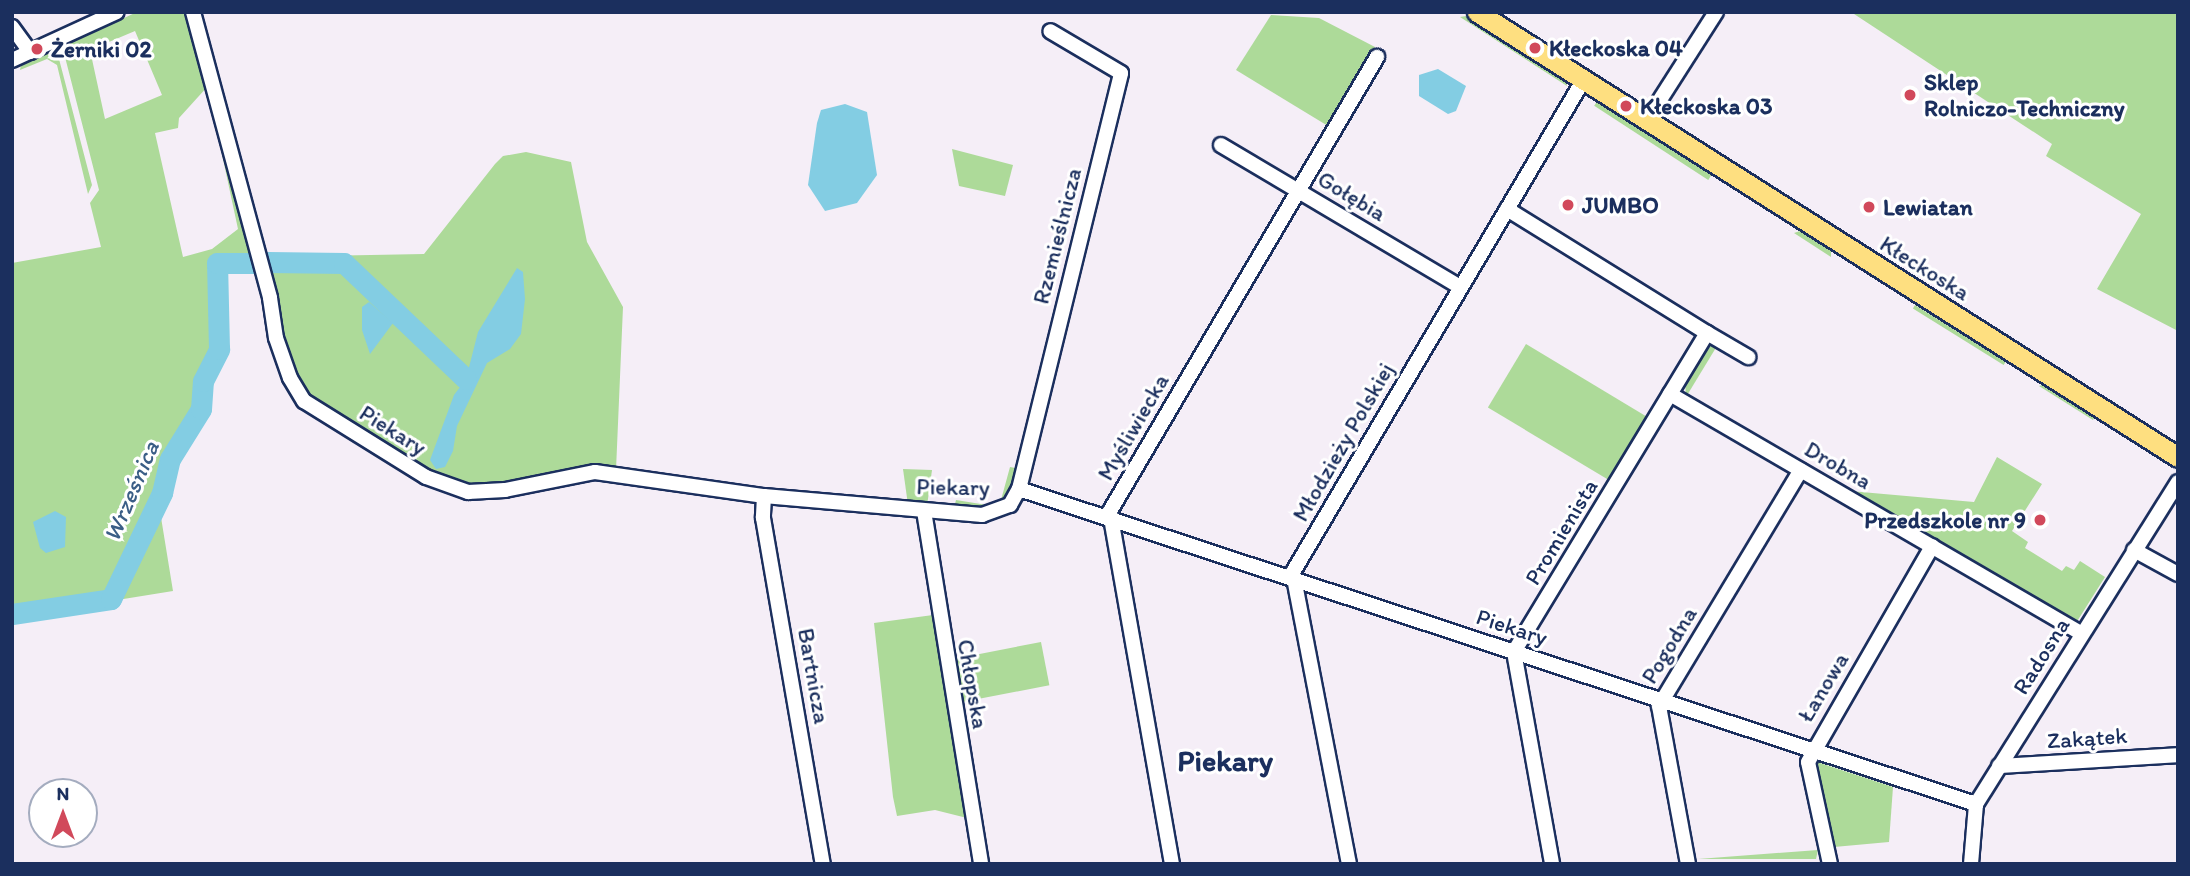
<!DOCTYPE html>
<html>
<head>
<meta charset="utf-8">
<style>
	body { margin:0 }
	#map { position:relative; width:2190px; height:876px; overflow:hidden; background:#f5eef7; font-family:Itim,sans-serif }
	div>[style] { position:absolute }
	.green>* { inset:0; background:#adda99; transform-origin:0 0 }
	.water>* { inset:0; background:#83cde3 }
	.river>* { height:21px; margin:-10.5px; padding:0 10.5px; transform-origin:10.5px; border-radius:10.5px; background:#83cde3 }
	.roads { filter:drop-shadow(2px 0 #1b2f5e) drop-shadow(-2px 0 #1b2f5e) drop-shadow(0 2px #1b2f5e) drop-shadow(0 -2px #1b2f5e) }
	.minor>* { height:14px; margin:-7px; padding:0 7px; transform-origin:7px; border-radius:7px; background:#fff }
	.major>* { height:19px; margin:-9.5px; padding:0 9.5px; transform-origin:9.5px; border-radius:9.5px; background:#fedf80 }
	.dots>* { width:19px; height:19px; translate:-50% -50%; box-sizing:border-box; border:4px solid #fff; border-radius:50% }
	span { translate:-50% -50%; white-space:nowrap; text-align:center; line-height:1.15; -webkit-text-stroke:6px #fff; paint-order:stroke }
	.poi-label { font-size:23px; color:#1b2f5e; font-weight:700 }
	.left { translate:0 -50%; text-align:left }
	.right { translate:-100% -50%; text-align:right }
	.street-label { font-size:23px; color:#1b2f5e }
	.water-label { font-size:24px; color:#3a5e86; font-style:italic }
	.district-label { font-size:30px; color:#1b2f5e; font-weight:700 }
	.frame { position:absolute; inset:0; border:14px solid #1b2f5e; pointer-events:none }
	.north { position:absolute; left:28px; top:778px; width:70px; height:70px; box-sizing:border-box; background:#fff; border:2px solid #a4acbf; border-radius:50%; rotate:0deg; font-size:19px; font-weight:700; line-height:28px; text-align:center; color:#1b2f5e }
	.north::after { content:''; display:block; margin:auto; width:24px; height:32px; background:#d1495b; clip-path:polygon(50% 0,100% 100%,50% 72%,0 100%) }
</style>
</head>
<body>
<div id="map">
	<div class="green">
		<i style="clip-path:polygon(evenodd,137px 12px,187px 12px,208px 86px,179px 118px,178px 128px,155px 133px,183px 257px,212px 249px,238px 229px,211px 103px,258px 265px,221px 266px,221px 350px,205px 383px,204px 409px,180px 447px,178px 442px,167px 458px,152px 506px,159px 505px,173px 591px,12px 617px,12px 263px,101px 247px,90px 203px,99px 190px,65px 57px,70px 43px,137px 12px,135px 31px,162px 95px,105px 119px,90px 50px,135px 31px)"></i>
		<i style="clip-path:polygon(1851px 12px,2178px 12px,2178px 331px,2097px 289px,2141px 214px,2046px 156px,2052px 144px)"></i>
		<i style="clip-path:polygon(1271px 15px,1319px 18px,1375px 47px,1328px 126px,1236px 70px)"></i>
		<i style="clip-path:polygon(1466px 16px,1566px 80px,1567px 86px,1460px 17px)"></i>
		<i style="clip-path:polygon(47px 53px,59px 59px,92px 185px,88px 194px,57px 65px,47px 59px,20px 70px,21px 65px)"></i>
		<i style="left:1598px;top:100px;width:136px;height:7px;rotate:33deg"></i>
		<i style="clip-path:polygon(952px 149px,1013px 165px,1005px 196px,959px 186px)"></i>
		<i style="clip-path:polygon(526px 152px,571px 162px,587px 242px,623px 307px,616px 470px,560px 471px,487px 488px,448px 482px,303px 394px,284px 350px,264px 257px,424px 254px,495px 164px,503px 156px)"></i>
		<i style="clip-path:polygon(1803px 230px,1831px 249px,1831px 257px,1794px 233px)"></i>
		<i style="left:1915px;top:305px;width:107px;height:4px;rotate:32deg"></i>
		<i style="left:1526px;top:344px;width:142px;height:74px;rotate:31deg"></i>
		<i style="clip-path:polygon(1712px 344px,1717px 346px,1686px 397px,1685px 381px)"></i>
		<i style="clip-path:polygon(2045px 384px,2095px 416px,2093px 420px,2039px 386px)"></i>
		<i style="clip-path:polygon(1997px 457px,2042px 484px,2012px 531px,2028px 542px,2025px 548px,2062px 571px,2066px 566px,2074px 570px,2080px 561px,2105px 577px,2076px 623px,1850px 491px,1974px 502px)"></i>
		<i style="clip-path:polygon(1010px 467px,1020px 469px,1016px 486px,1001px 504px,985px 509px,954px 508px,956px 500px,993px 506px,1001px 500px)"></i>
		<i style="clip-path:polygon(903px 469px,932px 470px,927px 506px,908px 505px)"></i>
		<i style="clip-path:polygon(933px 615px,967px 818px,935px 810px,897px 816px,893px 797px,874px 623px)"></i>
		<i style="left:1041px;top:642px;width:44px;height:90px;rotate:79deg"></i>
		<i style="clip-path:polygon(1817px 762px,1893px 787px,1889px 842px,1834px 847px)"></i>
		<i style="clip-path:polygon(1818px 850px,1816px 859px,1698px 859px)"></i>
	</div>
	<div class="water">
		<i style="clip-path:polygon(1438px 69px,1466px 86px,1456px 111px,1448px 114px,1419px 96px,1419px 75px)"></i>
		<i style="clip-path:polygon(845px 104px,867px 112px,877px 175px,857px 203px,825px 211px,808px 185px,817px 123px,821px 110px)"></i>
		<i style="clip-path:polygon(517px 268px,523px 272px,525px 299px,521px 334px,510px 349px,487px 363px,457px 426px,453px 451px,445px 467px,436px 469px,430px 460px,454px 395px,466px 379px,478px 332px)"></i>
		<i style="clip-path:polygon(369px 302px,393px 323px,370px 354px,362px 330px,362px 307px)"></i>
		<i style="clip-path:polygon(55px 511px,66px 517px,65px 547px,46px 553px,40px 548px,33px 522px)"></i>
	</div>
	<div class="river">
		<i style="left:268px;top:262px;width:76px;rotate:0.8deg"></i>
		<i style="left:344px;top:263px;width:168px;rotate:43.6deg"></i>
		<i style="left:12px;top:614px;width:100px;rotate:-8.6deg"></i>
		<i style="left:111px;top:599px;width:118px;rotate:-64.3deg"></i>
		<i style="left:162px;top:493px;width:35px;rotate:-77deg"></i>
		<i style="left:170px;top:459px;width:59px;rotate:-58.2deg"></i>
		<i style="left:201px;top:409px;width:28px;rotate:-86deg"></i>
		<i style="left:203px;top:381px;width:36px;rotate:-63deg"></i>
		<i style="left:219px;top:349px;width:86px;rotate:-91.3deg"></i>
		<i style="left:217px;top:263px;width:39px"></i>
	</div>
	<div class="roads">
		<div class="minor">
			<i style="left:193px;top:12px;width:296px;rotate:74.9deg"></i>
			<i style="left:270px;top:298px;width:40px;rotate:81.5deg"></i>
			<i style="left:276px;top:338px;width:42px;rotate:70.7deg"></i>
			<i style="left:290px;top:378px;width:27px;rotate:59deg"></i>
			<i style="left:304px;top:401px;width:144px;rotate:31.9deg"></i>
			<i style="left:426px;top:477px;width:45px;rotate:19.7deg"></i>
			<i style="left:468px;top:492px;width:37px;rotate:-3deg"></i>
			<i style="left:505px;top:490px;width:92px;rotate:-11.3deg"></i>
			<i style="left:595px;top:472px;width:171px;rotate:8.1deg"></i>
			<i style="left:764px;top:496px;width:219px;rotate:5deg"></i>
			<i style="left:982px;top:515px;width:30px;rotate:-20deg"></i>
			<i style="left:1010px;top:505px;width:18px;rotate:-61deg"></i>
			<i style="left:1019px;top:489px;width:428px;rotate:-76.2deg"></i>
			<i style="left:1121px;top:73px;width:82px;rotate:-149.4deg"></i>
			<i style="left:12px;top:27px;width:31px;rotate:54deg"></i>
			<i style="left:12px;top:60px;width:115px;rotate:-24.6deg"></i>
			<i style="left:1647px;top:120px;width:128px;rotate:-57.4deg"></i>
			<i style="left:1221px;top:145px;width:278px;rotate:30.7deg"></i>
			<i style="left:1507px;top:209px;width:235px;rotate:31.8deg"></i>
			<i style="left:1707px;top:333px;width:373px;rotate:121.2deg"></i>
			<i style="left:1514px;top:652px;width:215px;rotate:79.8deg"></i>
			<i style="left:1707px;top:333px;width:48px;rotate:30.3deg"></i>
			<i style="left:1670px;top:394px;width:475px;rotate:30.2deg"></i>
			<i style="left:1019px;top:489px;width:1008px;rotate:18.22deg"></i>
			<i style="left:764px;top:496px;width:22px;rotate:93deg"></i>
			<i style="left:763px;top:518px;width:351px;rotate:80.2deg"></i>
			<i style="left:924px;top:511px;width:358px;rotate:80.8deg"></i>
			<i style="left:2134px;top:550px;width:50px;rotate:28.6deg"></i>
			<i style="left:1999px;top:766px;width:179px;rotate:-3.5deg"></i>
			<i style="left:1172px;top:864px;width:358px;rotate:-100deg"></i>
			<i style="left:1110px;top:511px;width:527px;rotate:-59.54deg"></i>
			<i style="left:1349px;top:864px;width:297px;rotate:-100.9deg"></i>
			<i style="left:1293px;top:572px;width:572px;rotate:-59.45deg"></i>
			<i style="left:1688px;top:864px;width:161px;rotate:-100.4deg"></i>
			<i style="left:1659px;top:706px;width:275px;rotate:-59deg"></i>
			<i style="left:1830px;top:864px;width:104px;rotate:-102.2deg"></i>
			<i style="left:1808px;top:762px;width:249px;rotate:-60.1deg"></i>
			<i style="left:1971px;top:864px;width:60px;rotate:-85.2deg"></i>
			<i style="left:1976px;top:804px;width:380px;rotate:-57.9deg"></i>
		</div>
		<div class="major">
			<i style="left:1477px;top:12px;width:830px;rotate:32.41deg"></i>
		</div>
	</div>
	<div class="dots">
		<i style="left:1535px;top:48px;background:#d1495b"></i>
		<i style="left:37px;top:49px;background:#d1495b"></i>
		<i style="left:1910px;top:95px;background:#d1495b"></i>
		<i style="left:1626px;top:106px;background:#d1495b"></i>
		<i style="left:1568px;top:205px;background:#d1495b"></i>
		<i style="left:1869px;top:207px;background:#d1495b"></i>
		<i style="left:2040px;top:520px;background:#d1495b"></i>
	</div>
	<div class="poi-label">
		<span class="left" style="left:1549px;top:48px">Kłeckoska 04</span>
		<span class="left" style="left:51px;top:49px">Żerniki 02</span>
		<span class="left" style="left:1924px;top:95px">Sklep<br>Rolniczo-Techniczny</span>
		<span class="left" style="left:1640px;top:106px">Kłeckoska 03</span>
		<span class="left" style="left:1582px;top:205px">JUMBO</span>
		<span class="left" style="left:1883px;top:207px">Lewiatan</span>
		<span class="right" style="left:2026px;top:520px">Przedszkole nr 9</span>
	</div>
	<div class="street-label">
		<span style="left:1352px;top:196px;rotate:31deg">Gołębia</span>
		<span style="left:1057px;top:236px;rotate:-76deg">Rzemieślnicza</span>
		<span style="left:1925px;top:268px;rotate:32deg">Kłeckoska</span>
		<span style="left:1133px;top:427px;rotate:-60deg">Myśliwiecka</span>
		<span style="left:393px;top:430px;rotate:32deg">Piekary</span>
		<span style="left:1343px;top:442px;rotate:-60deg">Młodzieży Polskiej</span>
		<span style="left:1838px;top:465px;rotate:30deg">Drobna</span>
		<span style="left:953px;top:487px;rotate:1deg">Piekary</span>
		<span style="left:1561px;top:532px;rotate:-59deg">Promienista</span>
		<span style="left:1512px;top:627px;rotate:18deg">Piekary</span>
		<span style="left:1669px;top:645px;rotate:-59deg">Pogodna</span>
		<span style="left:2041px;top:656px;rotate:-58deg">Radosna</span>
		<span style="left:814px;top:676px;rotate:80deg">Bartnicza</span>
		<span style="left:973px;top:684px;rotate:80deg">Chłopska</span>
		<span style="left:1823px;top:687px;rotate:-59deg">Łanowa</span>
		<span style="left:2087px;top:738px;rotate:-4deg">Zakątek</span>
	</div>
	<div class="water-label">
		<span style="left:131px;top:491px;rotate:-67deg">Wrześnica</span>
	</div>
	<div class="district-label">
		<span style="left:1225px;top:761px">Piekary</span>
	</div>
	<div class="frame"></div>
	<div class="north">N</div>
</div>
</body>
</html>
